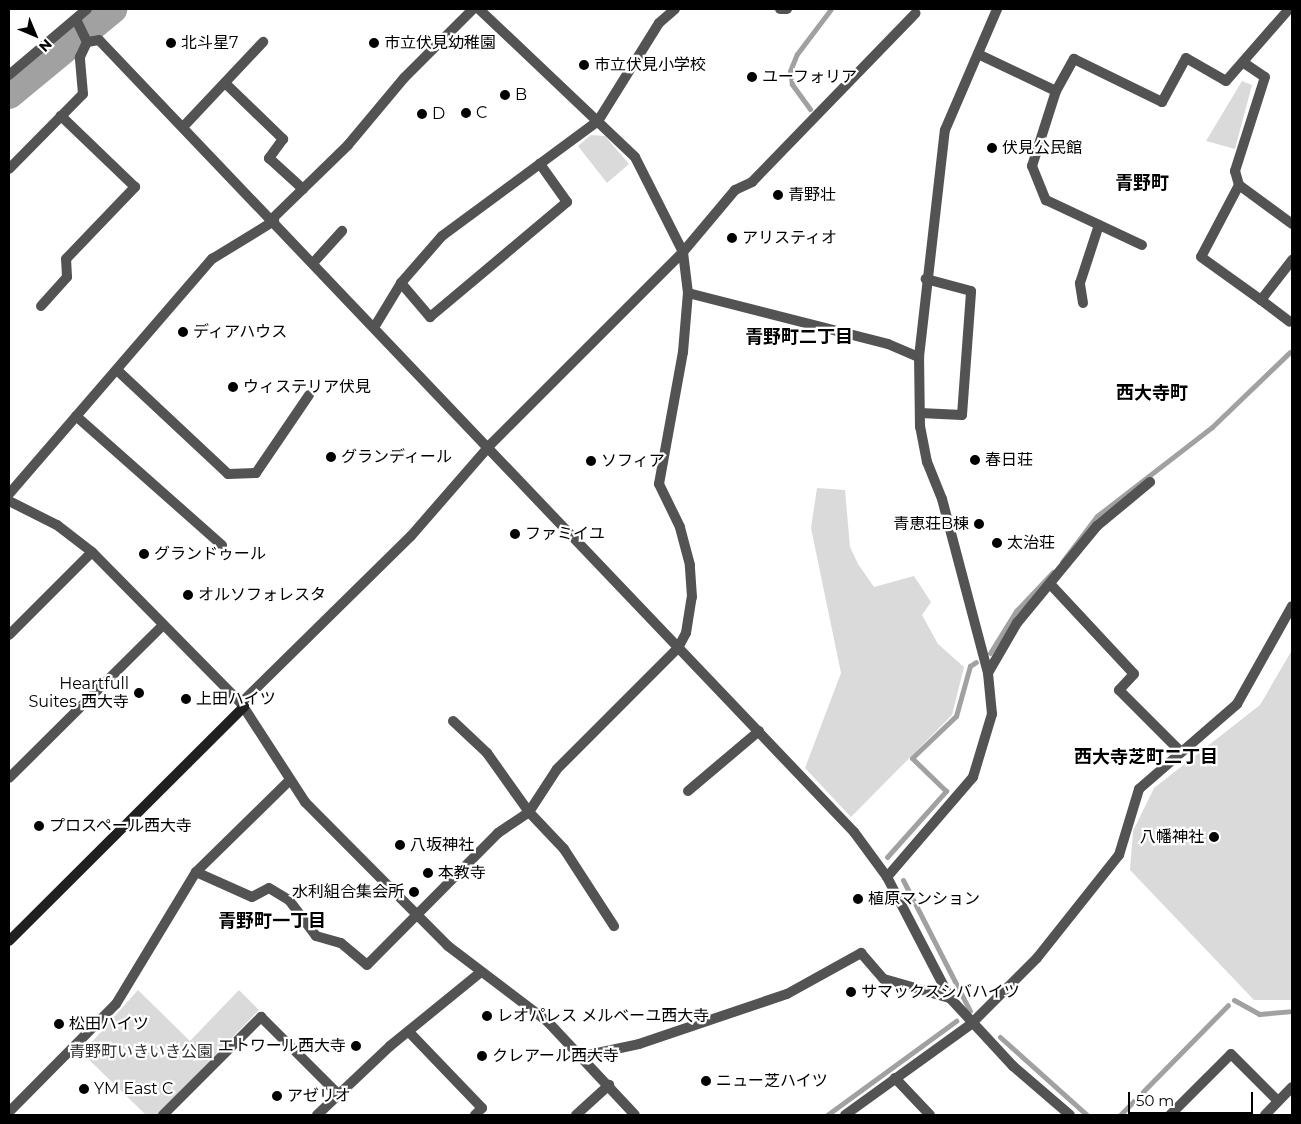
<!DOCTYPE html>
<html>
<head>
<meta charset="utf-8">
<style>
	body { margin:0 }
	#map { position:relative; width:1301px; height:1124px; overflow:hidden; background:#fff; font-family:Montserrat,"Noto Sans JP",sans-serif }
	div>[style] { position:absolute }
	.green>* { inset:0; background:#dadada }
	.stream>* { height:5px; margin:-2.5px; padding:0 2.5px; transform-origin:2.5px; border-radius:2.5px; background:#a1a1a1 }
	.river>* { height:30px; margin:-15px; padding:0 15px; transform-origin:15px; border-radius:15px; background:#a1a1a1 }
	.street>* { height:10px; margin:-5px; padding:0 5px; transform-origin:5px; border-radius:5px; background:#535353 }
	.secondary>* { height:10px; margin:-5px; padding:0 5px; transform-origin:5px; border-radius:5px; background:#202020 }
	.dots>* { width:14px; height:14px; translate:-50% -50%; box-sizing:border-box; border:2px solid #fff; border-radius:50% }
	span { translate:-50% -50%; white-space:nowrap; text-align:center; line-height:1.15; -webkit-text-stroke:4.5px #fff; paint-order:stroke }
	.poi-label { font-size:16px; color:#000 }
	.left { translate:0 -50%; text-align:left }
	.right { translate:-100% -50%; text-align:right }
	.park-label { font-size:16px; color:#313131 }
	.neighbourhood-label { font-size:18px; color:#000; font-weight:700 }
	.frame { position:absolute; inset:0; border:10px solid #000; pointer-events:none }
	.north { position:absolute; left:10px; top:10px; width:50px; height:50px; -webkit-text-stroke:4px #fff; paint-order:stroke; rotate:135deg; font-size:14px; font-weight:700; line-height:20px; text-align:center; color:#000 }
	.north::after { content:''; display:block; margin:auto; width:18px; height:22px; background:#000; clip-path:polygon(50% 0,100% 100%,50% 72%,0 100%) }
	.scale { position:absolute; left:1128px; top:1092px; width:125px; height:22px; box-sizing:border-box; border:2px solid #000; border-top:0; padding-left:6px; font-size:15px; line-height:18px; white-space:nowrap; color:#000; -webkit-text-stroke:4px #fff; paint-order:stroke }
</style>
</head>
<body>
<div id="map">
	<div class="green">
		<i style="clip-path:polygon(1242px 81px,1252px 85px,1235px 149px,1206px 141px)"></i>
		<i style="clip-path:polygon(591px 135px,605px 136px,629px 164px,607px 183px,578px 146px)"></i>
		<i style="clip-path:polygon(817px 488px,845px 490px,850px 547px,858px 564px,874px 587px,914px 576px,931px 602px,922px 615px,938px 644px,964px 667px,952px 715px,851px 817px,805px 768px,841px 673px,811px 528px)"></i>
		<i style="clip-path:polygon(1292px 650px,1292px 1000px,1254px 1000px,1130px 870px,1133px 831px,1154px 788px,1260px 705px)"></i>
		<i style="clip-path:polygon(138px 990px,190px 1041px,239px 990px,259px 1010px,157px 1115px,146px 1115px,82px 1053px)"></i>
	</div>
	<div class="stream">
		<i style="left:810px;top:109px;width:31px;rotate:-126deg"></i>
		<i style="left:792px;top:84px;width:13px;rotate:-99deg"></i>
		<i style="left:790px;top:71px;width:18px;rotate:-68deg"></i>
		<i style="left:797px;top:54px;width:56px;rotate:-52.9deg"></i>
		<i style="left:1062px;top:562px;width:58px;rotate:-52.7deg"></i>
		<i style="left:1097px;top:516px;width:145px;rotate:-37.7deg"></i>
		<i style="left:1212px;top:427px;width:108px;rotate:-43.9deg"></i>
		<i style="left:990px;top:653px;width:49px;rotate:-58.2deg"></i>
		<i style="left:1016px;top:611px;width:54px;rotate:-46.5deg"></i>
		<i style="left:887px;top:857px;width:89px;rotate:-48.2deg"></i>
		<i style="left:946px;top:791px;width:47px;rotate:-135.9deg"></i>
		<i style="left:912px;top:758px;width:61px;rotate:-43.7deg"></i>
		<i style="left:956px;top:716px;width:52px;rotate:-74.4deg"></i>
		<i style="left:970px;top:666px;width:7px;rotate:-34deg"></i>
		<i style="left:903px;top:880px;width:147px;rotate:62.9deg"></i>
		<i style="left:1234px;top:1000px;width:29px;rotate:29deg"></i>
		<i style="left:1259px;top:1014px;width:33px;rotate:-5deg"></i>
		<i style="left:1000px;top:1037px;width:117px;rotate:41.9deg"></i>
		<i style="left:827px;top:1115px;width:160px;rotate:-36.1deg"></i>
		<i style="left:1120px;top:1115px;width:154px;rotate:-45.5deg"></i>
	</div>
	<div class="river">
		<i style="left:9px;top:94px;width:134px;rotate:-39.5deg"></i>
	</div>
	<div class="street">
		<i style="left:780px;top:9px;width:7px"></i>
		<i style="left:87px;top:42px;width:12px;rotate:-9deg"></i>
		<i style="left:99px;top:40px;width:1094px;rotate:46.37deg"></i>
		<i style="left:854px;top:832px;width:56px;rotate:53.7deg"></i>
		<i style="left:887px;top:877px;width:136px;rotate:62.5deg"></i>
		<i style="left:950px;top:998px;width:93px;rotate:47.2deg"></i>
		<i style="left:1013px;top:1066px;width:75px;rotate:40.7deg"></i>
		<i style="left:978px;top:54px;width:86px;rotate:25.4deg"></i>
		<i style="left:1056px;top:91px;width:37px;rotate:-61deg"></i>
		<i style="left:1074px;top:59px;width:98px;rotate:26deg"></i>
		<i style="left:1162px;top:102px;width:50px;rotate:-61.4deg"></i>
		<i style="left:1186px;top:58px;width:46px;rotate:29.9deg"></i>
		<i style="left:1226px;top:81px;width:96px;rotate:-48.8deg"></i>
		<i style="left:1244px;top:63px;width:25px;rotate:34deg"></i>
		<i style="left:1265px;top:77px;width:99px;rotate:107.7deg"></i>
		<i style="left:1235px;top:171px;width:15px;rotate:74deg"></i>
		<i style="left:1239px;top:185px;width:81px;rotate:117.8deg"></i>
		<i style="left:1201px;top:257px;width:74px;rotate:35.6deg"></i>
		<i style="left:1261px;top:300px;width:51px;rotate:-52.2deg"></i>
		<i style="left:9px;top:75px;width:102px;rotate:-40.2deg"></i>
		<i style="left:225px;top:83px;width:81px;rotate:44deg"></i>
		<i style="left:283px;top:139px;width:24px;rotate:126deg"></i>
		<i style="left:269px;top:158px;width:46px;rotate:42.4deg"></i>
		<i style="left:1056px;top:91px;width:79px;rotate:107.7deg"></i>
		<i style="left:1032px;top:166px;width:37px;rotate:68deg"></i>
		<i style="left:1046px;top:200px;width:106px;rotate:25.1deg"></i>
		<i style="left:183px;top:127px;width:117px;rotate:-46.7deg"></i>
		<i style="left:9px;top:169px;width:105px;rotate:-45.4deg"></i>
		<i style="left:83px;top:94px;width:37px;rotate:-95deg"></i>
		<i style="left:80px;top:57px;width:17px;rotate:-65deg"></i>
		<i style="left:87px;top:42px;width:25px;rotate:-116deg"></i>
		<i style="left:1239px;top:185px;width:66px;rotate:36.3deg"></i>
		<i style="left:272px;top:219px;width:106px;rotate:-44.2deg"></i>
		<i style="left:348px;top:145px;width:87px;rotate:-50.1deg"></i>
		<i style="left:404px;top:78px;width:98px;rotate:-45deg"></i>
		<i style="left:314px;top:262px;width:42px;rotate:-47.9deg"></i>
		<i style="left:401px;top:283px;width:45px;rotate:49.5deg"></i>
		<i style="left:430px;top:317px;width:179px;rotate:-40deg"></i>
		<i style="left:567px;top:202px;width:47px;rotate:-125.4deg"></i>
		<i style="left:688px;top:293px;width:206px;rotate:14.3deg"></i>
		<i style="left:888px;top:344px;width:34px;rotate:23deg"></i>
		<i style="left:1261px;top:300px;width:36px;rotate:37deg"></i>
		<i style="left:1083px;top:303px;width:20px;rotate:-99deg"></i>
		<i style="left:1080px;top:283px;width:61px;rotate:-71.9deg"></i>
		<i style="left:41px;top:306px;width:39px;rotate:-48deg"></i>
		<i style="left:67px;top:277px;width:18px;rotate:-93deg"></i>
		<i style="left:66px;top:259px;width:100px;rotate:-46.2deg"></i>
		<i style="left:135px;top:187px;width:103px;rotate:-136.2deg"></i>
		<i style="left:375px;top:326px;width:50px;rotate:-58.8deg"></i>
		<i style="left:401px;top:283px;width:62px;rotate:-48.9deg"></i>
		<i style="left:442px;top:236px;width:194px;rotate:-36.4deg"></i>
		<i style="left:598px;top:121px;width:115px;rotate:-58.1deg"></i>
		<i style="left:659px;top:23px;width:21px;rotate:-41deg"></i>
		<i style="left:117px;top:370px;width:152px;rotate:43.1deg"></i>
		<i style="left:228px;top:474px;width:28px;rotate:-2deg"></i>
		<i style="left:256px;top:473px;width:94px;rotate:-55.8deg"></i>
		<i style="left:920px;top:413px;width:42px;rotate:2.7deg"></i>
		<i style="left:962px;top:415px;width:124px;rotate:-85.8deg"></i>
		<i style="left:971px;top:291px;width:47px;rotate:-165.1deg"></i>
		<i style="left:76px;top:416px;width:195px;rotate:41.5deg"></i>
		<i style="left:9px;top:494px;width:311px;rotate:-49.2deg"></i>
		<i style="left:212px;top:259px;width:73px;rotate:-31.5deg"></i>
		<i style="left:9px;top:501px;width:54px;rotate:26.6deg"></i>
		<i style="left:57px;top:525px;width:44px;rotate:37.6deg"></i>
		<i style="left:92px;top:552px;width:212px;rotate:45.4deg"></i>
		<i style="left:241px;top:703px;width:118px;rotate:57.1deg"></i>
		<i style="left:305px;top:802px;width:203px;rotate:45.2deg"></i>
		<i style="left:448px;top:946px;width:126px;rotate:37.2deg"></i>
		<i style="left:548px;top:1022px;width:127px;rotate:46.9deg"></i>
		<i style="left:1052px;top:586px;width:120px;rotate:47deg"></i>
		<i style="left:1134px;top:674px;width:22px;rotate:133deg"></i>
		<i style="left:1119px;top:690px;width:85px;rotate:45deg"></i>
		<i style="left:9px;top:635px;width:117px;rotate:-45deg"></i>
		<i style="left:988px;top:673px;width:58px;rotate:-59.9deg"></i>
		<i style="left:1017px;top:623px;width:126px;rotate:-50.5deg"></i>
		<i style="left:1097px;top:526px;width:69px;rotate:-39.7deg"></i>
		<i style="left:241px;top:703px;width:238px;rotate:-44.5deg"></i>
		<i style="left:411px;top:536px;width:121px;rotate:-49deg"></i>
		<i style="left:490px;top:445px;width:273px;rotate:-45deg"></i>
		<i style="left:683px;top:252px;width:81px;rotate:-50deg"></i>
		<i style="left:735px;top:190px;width:19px;rotate:-25deg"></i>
		<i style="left:752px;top:182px;width:235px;rotate:-45.9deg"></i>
		<i style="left:453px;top:721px;width:47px;rotate:43.3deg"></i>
		<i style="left:487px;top:753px;width:72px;rotate:54.6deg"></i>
		<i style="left:529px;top:812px;width:51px;rotate:46.6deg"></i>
		<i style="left:564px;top:849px;width:92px;rotate:57deg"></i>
		<i style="left:9px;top:778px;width:214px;rotate:-44.8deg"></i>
		<i style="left:688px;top:791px;width:93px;rotate:-40.2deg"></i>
		<i style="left:196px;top:872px;width:61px;rotate:24.1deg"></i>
		<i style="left:252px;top:897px;width:19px;rotate:-28deg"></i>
		<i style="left:269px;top:888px;width:23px;rotate:31deg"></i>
		<i style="left:289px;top:900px;width:45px;rotate:53.1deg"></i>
		<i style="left:316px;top:936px;width:26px;rotate:16deg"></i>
		<i style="left:341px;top:943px;width:34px;rotate:40deg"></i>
		<i style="left:367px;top:965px;width:186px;rotate:-45.2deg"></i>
		<i style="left:498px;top:833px;width:37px;rotate:-34deg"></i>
		<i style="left:529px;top:812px;width:51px;rotate:-56.9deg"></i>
		<i style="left:557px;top:769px;width:171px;rotate:-45deg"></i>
		<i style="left:678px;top:648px;width:17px;rotate:-62deg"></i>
		<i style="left:686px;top:633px;width:36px;rotate:-81deg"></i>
		<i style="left:692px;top:597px;width:32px;rotate:-94deg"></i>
		<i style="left:690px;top:565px;width:39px;rotate:-105deg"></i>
		<i style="left:680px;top:527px;width:48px;rotate:-116deg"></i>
		<i style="left:659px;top:484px;width:134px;rotate:-79.7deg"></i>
		<i style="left:683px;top:352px;width:59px;rotate:-85.2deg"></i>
		<i style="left:688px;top:293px;width:41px;rotate:-97deg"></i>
		<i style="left:683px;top:252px;width:106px;rotate:-116.8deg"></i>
		<i style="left:635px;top:157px;width:215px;rotate:-136.5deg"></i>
		<i style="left:887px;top:877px;width:132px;rotate:-49.3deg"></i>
		<i style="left:973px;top:777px;width:66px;rotate:-73.2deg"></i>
		<i style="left:992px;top:714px;width:41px;rotate:-95.6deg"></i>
		<i style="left:988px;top:673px;width:180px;rotate:-104.8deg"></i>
		<i style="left:942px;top:499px;width:40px;rotate:-112deg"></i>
		<i style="left:927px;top:462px;width:36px;rotate:-101deg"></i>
		<i style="left:920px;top:427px;width:70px;rotate:-90.8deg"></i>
		<i style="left:919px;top:357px;width:228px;rotate:-83.5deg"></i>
		<i style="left:945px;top:130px;width:132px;rotate:-66.7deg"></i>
		<i style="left:410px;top:1033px;width:104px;rotate:46.2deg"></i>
		<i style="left:482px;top:1108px;width:10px;rotate:135deg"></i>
		<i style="left:583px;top:1056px;width:57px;rotate:-12.1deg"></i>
		<i style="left:639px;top:1044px;width:156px;rotate:-18.7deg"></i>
		<i style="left:787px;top:994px;width:85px;rotate:-29deg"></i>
		<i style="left:861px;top:953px;width:35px;rotate:49deg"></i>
		<i style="left:884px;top:979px;width:69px;rotate:16.1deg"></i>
		<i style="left:895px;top:1078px;width:51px;rotate:46.6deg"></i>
		<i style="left:9px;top:1112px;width:152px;rotate:-45.3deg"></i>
		<i style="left:116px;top:1004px;width:154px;rotate:-58.8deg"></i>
		<i style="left:196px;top:872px;width:132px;rotate:-44.4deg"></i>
		<i style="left:163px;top:1115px;width:139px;rotate:-45deg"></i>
		<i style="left:261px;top:1017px;width:109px;rotate:45deg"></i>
		<i style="left:317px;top:1115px;width:100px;rotate:-43.4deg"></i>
		<i style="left:390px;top:1046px;width:117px;rotate:-39.1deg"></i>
		<i style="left:576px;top:1115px;width:45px;rotate:-42.3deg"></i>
		<i style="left:845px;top:1115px;width:155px;rotate:-35.8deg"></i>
		<i style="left:971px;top:1024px;width:93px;rotate:-45deg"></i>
		<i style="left:1037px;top:958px;width:132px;rotate:-51.5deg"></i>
		<i style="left:1119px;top:855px;width:69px;rotate:-73.1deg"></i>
		<i style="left:1139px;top:789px;width:130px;rotate:-40.9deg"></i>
		<i style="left:1237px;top:704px;width:112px;rotate:-60.7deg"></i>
		<i style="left:1170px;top:1115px;width:86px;rotate:-45deg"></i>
		<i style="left:1231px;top:1054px;width:66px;rotate:45deg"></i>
		<i style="left:1265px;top:1115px;width:39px;rotate:-46deg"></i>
	</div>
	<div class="secondary">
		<i style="left:9px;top:941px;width:332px;rotate:-44.9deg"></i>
	</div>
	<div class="dots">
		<i style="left:171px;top:43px;background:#000"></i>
		<i style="left:374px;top:43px;background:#000"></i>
		<i style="left:584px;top:65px;background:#000"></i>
		<i style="left:752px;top:77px;background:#000"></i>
		<i style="left:505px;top:95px;background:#000"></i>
		<i style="left:466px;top:113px;background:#000"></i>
		<i style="left:422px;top:114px;background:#000"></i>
		<i style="left:992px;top:148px;background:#000"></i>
		<i style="left:778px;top:195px;background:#000"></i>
		<i style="left:732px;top:238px;background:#000"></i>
		<i style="left:183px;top:332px;background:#000"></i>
		<i style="left:233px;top:387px;background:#000"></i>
		<i style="left:331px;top:457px;background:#000"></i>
		<i style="left:975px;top:460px;background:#000"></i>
		<i style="left:591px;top:461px;background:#000"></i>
		<i style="left:979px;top:524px;background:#000"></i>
		<i style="left:515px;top:534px;background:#000"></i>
		<i style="left:997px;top:543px;background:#000"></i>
		<i style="left:144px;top:554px;background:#000"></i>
		<i style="left:188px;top:595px;background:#000"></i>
		<i style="left:139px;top:693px;background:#000"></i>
		<i style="left:186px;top:699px;background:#000"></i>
		<i style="left:39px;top:826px;background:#000"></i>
		<i style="left:1214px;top:837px;background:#000"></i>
		<i style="left:400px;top:845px;background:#000"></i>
		<i style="left:428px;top:873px;background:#000"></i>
		<i style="left:414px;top:892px;background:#000"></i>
		<i style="left:858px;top:899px;background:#000"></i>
		<i style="left:851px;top:992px;background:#000"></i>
		<i style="left:487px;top:1016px;background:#000"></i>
		<i style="left:59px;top:1024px;background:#000"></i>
		<i style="left:356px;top:1046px;background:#000"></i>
		<i style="left:482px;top:1056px;background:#000"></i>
		<i style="left:706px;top:1081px;background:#000"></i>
		<i style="left:84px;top:1089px;background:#000"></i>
		<i style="left:277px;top:1096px;background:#000"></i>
	</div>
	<div class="poi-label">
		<span class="left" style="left:181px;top:43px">北斗星7</span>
		<span class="left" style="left:384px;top:43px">市立伏見幼稚園</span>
		<span class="left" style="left:594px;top:65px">市立伏見小学校</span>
		<span class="left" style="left:762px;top:77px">ユーフォリア</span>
		<span class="left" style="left:515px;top:95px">B</span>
		<span class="left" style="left:476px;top:113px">C</span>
		<span class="left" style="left:432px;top:114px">D</span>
		<span class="left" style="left:1002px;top:148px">伏見公民館</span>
		<span class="left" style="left:788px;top:195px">青野壮</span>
		<span class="left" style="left:742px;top:238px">アリスティオ</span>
		<span class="left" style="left:193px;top:332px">ディアハウス</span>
		<span class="left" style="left:243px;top:387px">ウィステリア伏見</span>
		<span class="left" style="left:341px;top:457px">グランディール</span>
		<span class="left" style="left:985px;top:460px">春日荘</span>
		<span class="left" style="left:601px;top:461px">ソフィア</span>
		<span class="right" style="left:969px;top:524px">青恵荘B棟</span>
		<span class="left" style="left:525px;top:534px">ファミイユ</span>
		<span class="left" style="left:1007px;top:543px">太治荘</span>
		<span class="left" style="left:154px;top:554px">グランドゥール</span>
		<span class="left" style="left:198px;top:595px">オルソフォレスタ</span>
		<span class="right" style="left:129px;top:693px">Heartfull<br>Suites 西大寺</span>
		<span class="left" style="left:196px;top:699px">上田ハイツ</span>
		<span class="left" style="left:49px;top:826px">プロスペール西大寺</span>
		<span class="right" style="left:1204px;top:837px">八幡神社</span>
		<span class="left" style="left:410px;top:845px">八坂神社</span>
		<span class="left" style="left:438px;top:873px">本教寺</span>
		<span class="right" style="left:404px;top:892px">水利組合集会所</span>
		<span class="left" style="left:868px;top:899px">植原マンション</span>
		<span class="left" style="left:861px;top:992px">サマックスシバハイツ</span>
		<span class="left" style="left:497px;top:1016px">レオパレス メルベーユ西大寺</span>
		<span class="left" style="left:69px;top:1024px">松田ハイツ</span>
		<span class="right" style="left:346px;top:1046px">エトワール西大寺</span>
		<span class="left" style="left:492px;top:1056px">クレアール西大寺</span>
		<span class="left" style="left:716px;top:1081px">ニュー芝ハイツ</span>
		<span class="left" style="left:94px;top:1089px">YM East C</span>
		<span class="left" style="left:287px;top:1096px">アゼリオ</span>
	</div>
	<div class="park-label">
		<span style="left:141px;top:1052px">青野町いきいき公園</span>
	</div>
	<div class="neighbourhood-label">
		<span style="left:1142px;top:183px">青野町</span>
		<span style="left:799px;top:337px">青野町二丁目</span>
		<span style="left:1152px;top:393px">西大寺町</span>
		<span style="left:1146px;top:757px">西大寺芝町二丁目</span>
		<span style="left:272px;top:921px">青野町一丁目</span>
	</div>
	<div class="frame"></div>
	<div class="north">N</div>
	<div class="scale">50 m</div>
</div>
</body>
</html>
